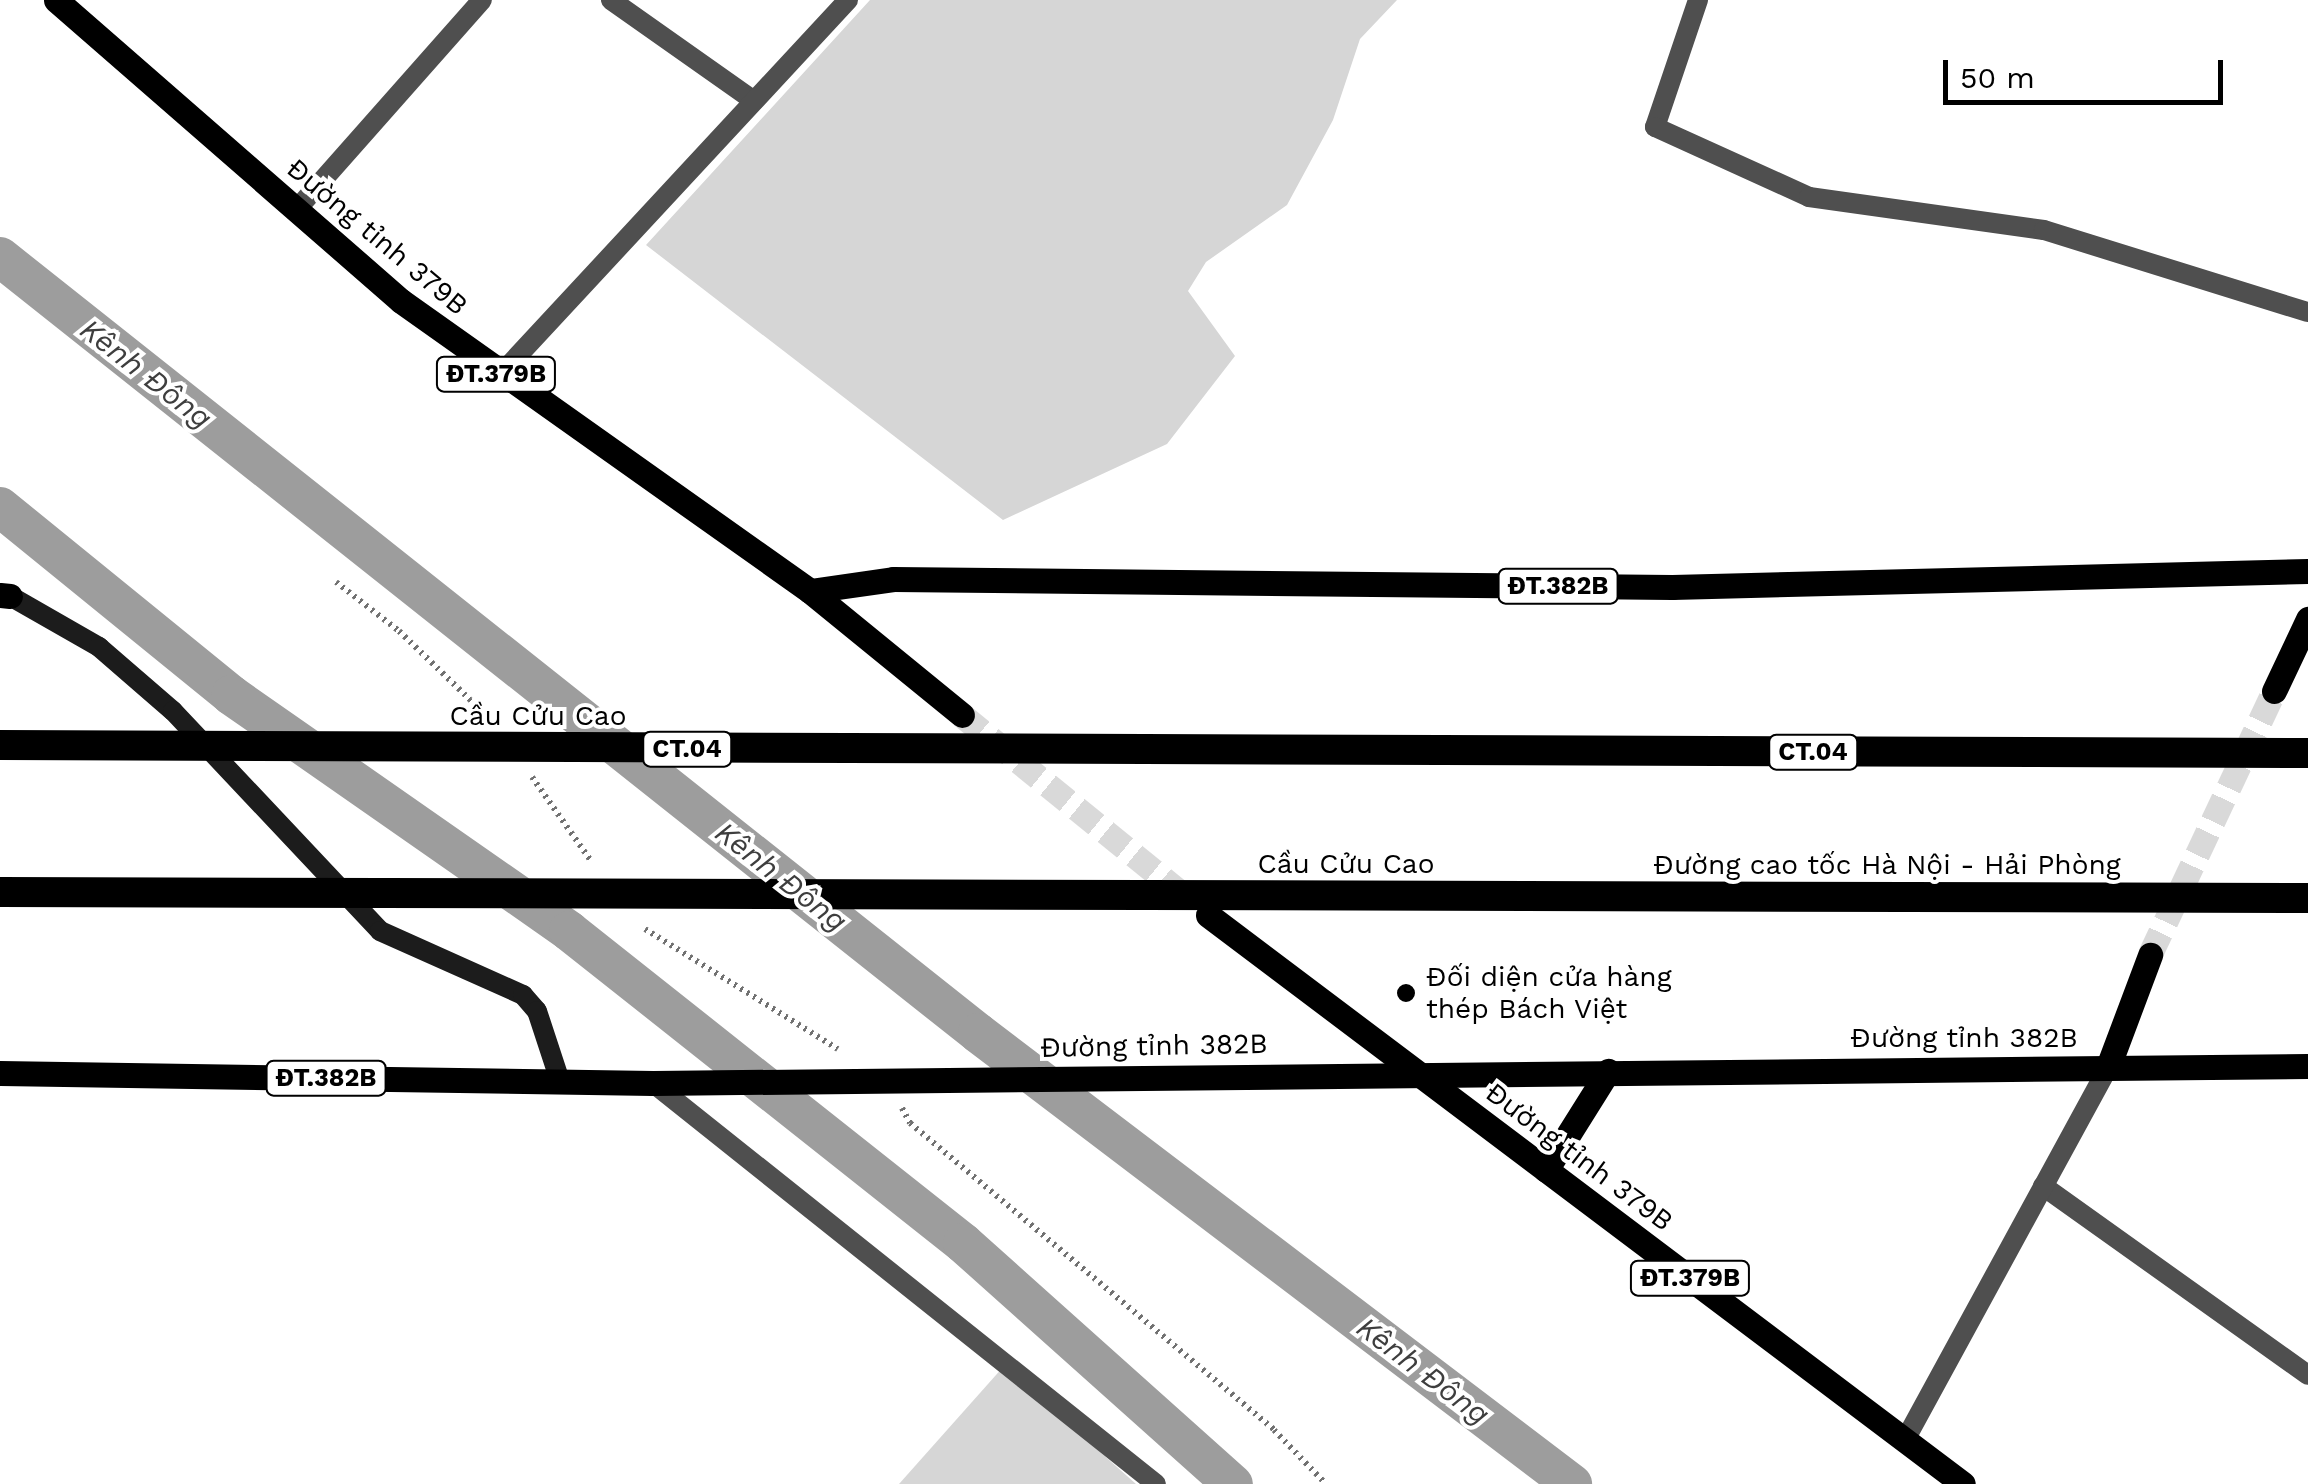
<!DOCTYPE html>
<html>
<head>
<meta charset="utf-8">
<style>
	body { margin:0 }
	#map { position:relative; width:2308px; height:1484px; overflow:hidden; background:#fff; font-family:"Work Sans",sans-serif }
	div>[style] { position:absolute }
	.green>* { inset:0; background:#d6d6d6 }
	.canal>* { height:40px; margin:-20px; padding:0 20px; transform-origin:20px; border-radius:20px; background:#9d9d9d }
	.primary-tunnel>* { height:25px; margin-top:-12.5px; transform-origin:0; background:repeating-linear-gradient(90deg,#d9d9d9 0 25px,transparent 0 37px) }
	.path>* { height:6px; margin-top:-3px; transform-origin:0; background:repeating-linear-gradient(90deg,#717171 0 2.5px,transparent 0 7.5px) }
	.minor>* { height:20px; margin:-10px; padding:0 10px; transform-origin:10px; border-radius:10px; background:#4f4f4f }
	.secondary>* { height:20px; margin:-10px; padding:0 10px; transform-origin:10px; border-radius:10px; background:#1c1c1c }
	.primary>* { height:25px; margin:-12.5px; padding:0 12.5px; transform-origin:12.5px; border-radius:12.5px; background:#000 }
	.motorway>* { height:30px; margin:-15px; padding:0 15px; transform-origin:15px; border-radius:15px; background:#000 }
	.dots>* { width:28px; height:28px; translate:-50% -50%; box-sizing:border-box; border:5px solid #fff; border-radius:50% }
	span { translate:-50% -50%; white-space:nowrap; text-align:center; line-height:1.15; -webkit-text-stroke:8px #fff; paint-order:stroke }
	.shield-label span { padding:2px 8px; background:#fff; border:2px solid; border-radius:8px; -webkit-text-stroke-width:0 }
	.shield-label { font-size:25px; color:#000; font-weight:700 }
	.street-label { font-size:28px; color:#000 }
	.poi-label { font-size:28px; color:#000 }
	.left { translate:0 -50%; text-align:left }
	.water-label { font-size:30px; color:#3e3e3e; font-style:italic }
	.scale { position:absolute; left:1943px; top:60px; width:280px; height:45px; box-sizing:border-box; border:5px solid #000; border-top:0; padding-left:12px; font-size:30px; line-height:35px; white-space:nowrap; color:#000; -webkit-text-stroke:8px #fff; paint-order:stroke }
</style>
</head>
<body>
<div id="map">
	<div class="green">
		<i style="clip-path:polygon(870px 0,1397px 0,1360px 39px,1333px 120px,1287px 205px,1206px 262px,1188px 291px,1235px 356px,1167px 444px,1003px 520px,646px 245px)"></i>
		<i style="clip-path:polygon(1004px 1366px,1136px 1484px,899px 1484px)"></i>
	</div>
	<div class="canal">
		<i style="left:0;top:257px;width:1248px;rotate:38.43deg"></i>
		<i style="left:978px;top:1033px;width:746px;rotate:37.21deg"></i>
		<i style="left:0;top:507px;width:298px;rotate:39.1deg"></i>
		<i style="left:231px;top:695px;width:412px;rotate:34.9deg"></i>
		<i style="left:569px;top:931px;width:503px;rotate:38.37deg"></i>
		<i style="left:963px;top:1243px;width:362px;rotate:41.8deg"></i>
	</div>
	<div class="primary-tunnel">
		<i style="left:962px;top:715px;width:295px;rotate:39.1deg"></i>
		<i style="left:2150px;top:955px;width:292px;rotate:-64.8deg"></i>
	</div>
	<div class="path">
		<i style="left:336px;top:582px;width:80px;rotate:37.9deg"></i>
		<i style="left:399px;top:631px;width:121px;rotate:44deg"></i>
		<i style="left:532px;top:777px;width:103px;rotate:54.9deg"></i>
		<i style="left:645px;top:929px;width:227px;rotate:31.9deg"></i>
		<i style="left:902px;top:1108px;width:17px;rotate:62deg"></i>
		<i style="left:910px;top:1123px;width:476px;rotate:40.1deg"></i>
		<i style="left:1274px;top:1430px;width:75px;rotate:46.1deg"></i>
	</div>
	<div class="minor">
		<i style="left:611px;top:0;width:175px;rotate:35.2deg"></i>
		<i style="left:1698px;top:0;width:134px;rotate:108.7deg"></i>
		<i style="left:1655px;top:127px;width:169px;rotate:24.4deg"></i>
		<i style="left:1809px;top:197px;width:237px;rotate:8deg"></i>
		<i style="left:2044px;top:230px;width:276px;rotate:17.3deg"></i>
		<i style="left:297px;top:209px;width:279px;rotate:-48.5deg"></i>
		<i style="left:499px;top:376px;width:513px;rotate:-47.13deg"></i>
		<i style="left:653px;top:1083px;width:643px;rotate:38.56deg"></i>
		<i style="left:2043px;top:1186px;width:325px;rotate:35.5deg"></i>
		<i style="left:1905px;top:1440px;width:425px;rotate:-61.4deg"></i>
	</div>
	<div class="secondary">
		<i style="left:10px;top:596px;width:103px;rotate:29.8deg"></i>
		<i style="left:99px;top:647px;width:98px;rotate:40.9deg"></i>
		<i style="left:173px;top:711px;width:302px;rotate:46.7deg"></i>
		<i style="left:380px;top:931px;width:157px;rotate:24.1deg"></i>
		<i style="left:523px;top:995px;width:21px;rotate:49deg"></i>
		<i style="left:537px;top:1011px;width:74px;rotate:71.8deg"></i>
	</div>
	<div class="primary">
		<i style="left:56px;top:0;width:458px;rotate:41.1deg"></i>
		<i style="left:401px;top:301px;width:501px;rotate:35.34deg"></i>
		<i style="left:810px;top:591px;width:196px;rotate:39.2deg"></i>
		<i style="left:810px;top:591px;width:84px;rotate:-8.2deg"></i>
		<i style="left:893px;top:579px;width:779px;rotate:0.59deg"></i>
		<i style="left:1672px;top:587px;width:636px;rotate:-1.44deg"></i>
		<i style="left:0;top:595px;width:10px;rotate:6deg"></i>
		<i style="left:2274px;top:691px;width:80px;rotate:-64.7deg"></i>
		<i style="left:1208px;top:915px;width:945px;rotate:37deg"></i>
		<i style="left:2108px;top:1067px;width:120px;rotate:-69.4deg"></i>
		<i style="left:0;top:1073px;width:653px;rotate:0.88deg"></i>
		<i style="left:653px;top:1083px;width:1655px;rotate:-0.59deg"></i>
		<i style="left:1546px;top:1170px;width:117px;rotate:-57.9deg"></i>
	</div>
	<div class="motorway">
		<i style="left:0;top:745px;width:2308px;rotate:0.2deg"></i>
		<i style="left:0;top:892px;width:2308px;rotate:0.15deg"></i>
	</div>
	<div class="dots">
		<i style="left:1406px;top:993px;background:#000"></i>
	</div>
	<div class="shield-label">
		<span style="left:496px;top:374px">ĐT.379B</span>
		<span style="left:1558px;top:586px">ĐT.382B</span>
		<span style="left:687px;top:749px">CT.04</span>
		<span style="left:1813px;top:752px">CT.04</span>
		<span style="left:326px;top:1078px">ĐT.382B</span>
		<span style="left:1690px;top:1278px">ĐT.379B</span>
	</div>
	<div class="street-label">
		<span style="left:377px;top:237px;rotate:40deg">Đường tỉnh 379B</span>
		<span style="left:538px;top:716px">Cầu Cửu Cao</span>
		<span style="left:1346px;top:864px">Cầu Cửu Cao</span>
		<span style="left:1887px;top:865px">Đường cao tốc Hà Nội - Hải Phòng</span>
		<span style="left:1964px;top:1038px">Đường tỉnh 382B</span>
		<span style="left:1154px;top:1046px;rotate:-1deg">Đường tỉnh 382B</span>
		<span style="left:1579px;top:1157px;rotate:37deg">Đường tỉnh 379B</span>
	</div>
	<div class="poi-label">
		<span class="left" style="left:1426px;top:993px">Đối diện cửa hàng<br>thép Bách Việt</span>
	</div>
	<div class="water-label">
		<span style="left:146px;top:374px;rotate:38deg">Kênh Đông</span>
		<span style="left:781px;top:877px;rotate:38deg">Kênh Đông</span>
		<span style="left:1423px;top:1371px;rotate:37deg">Kênh Đông</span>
	</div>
	<div class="scale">50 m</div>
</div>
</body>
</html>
